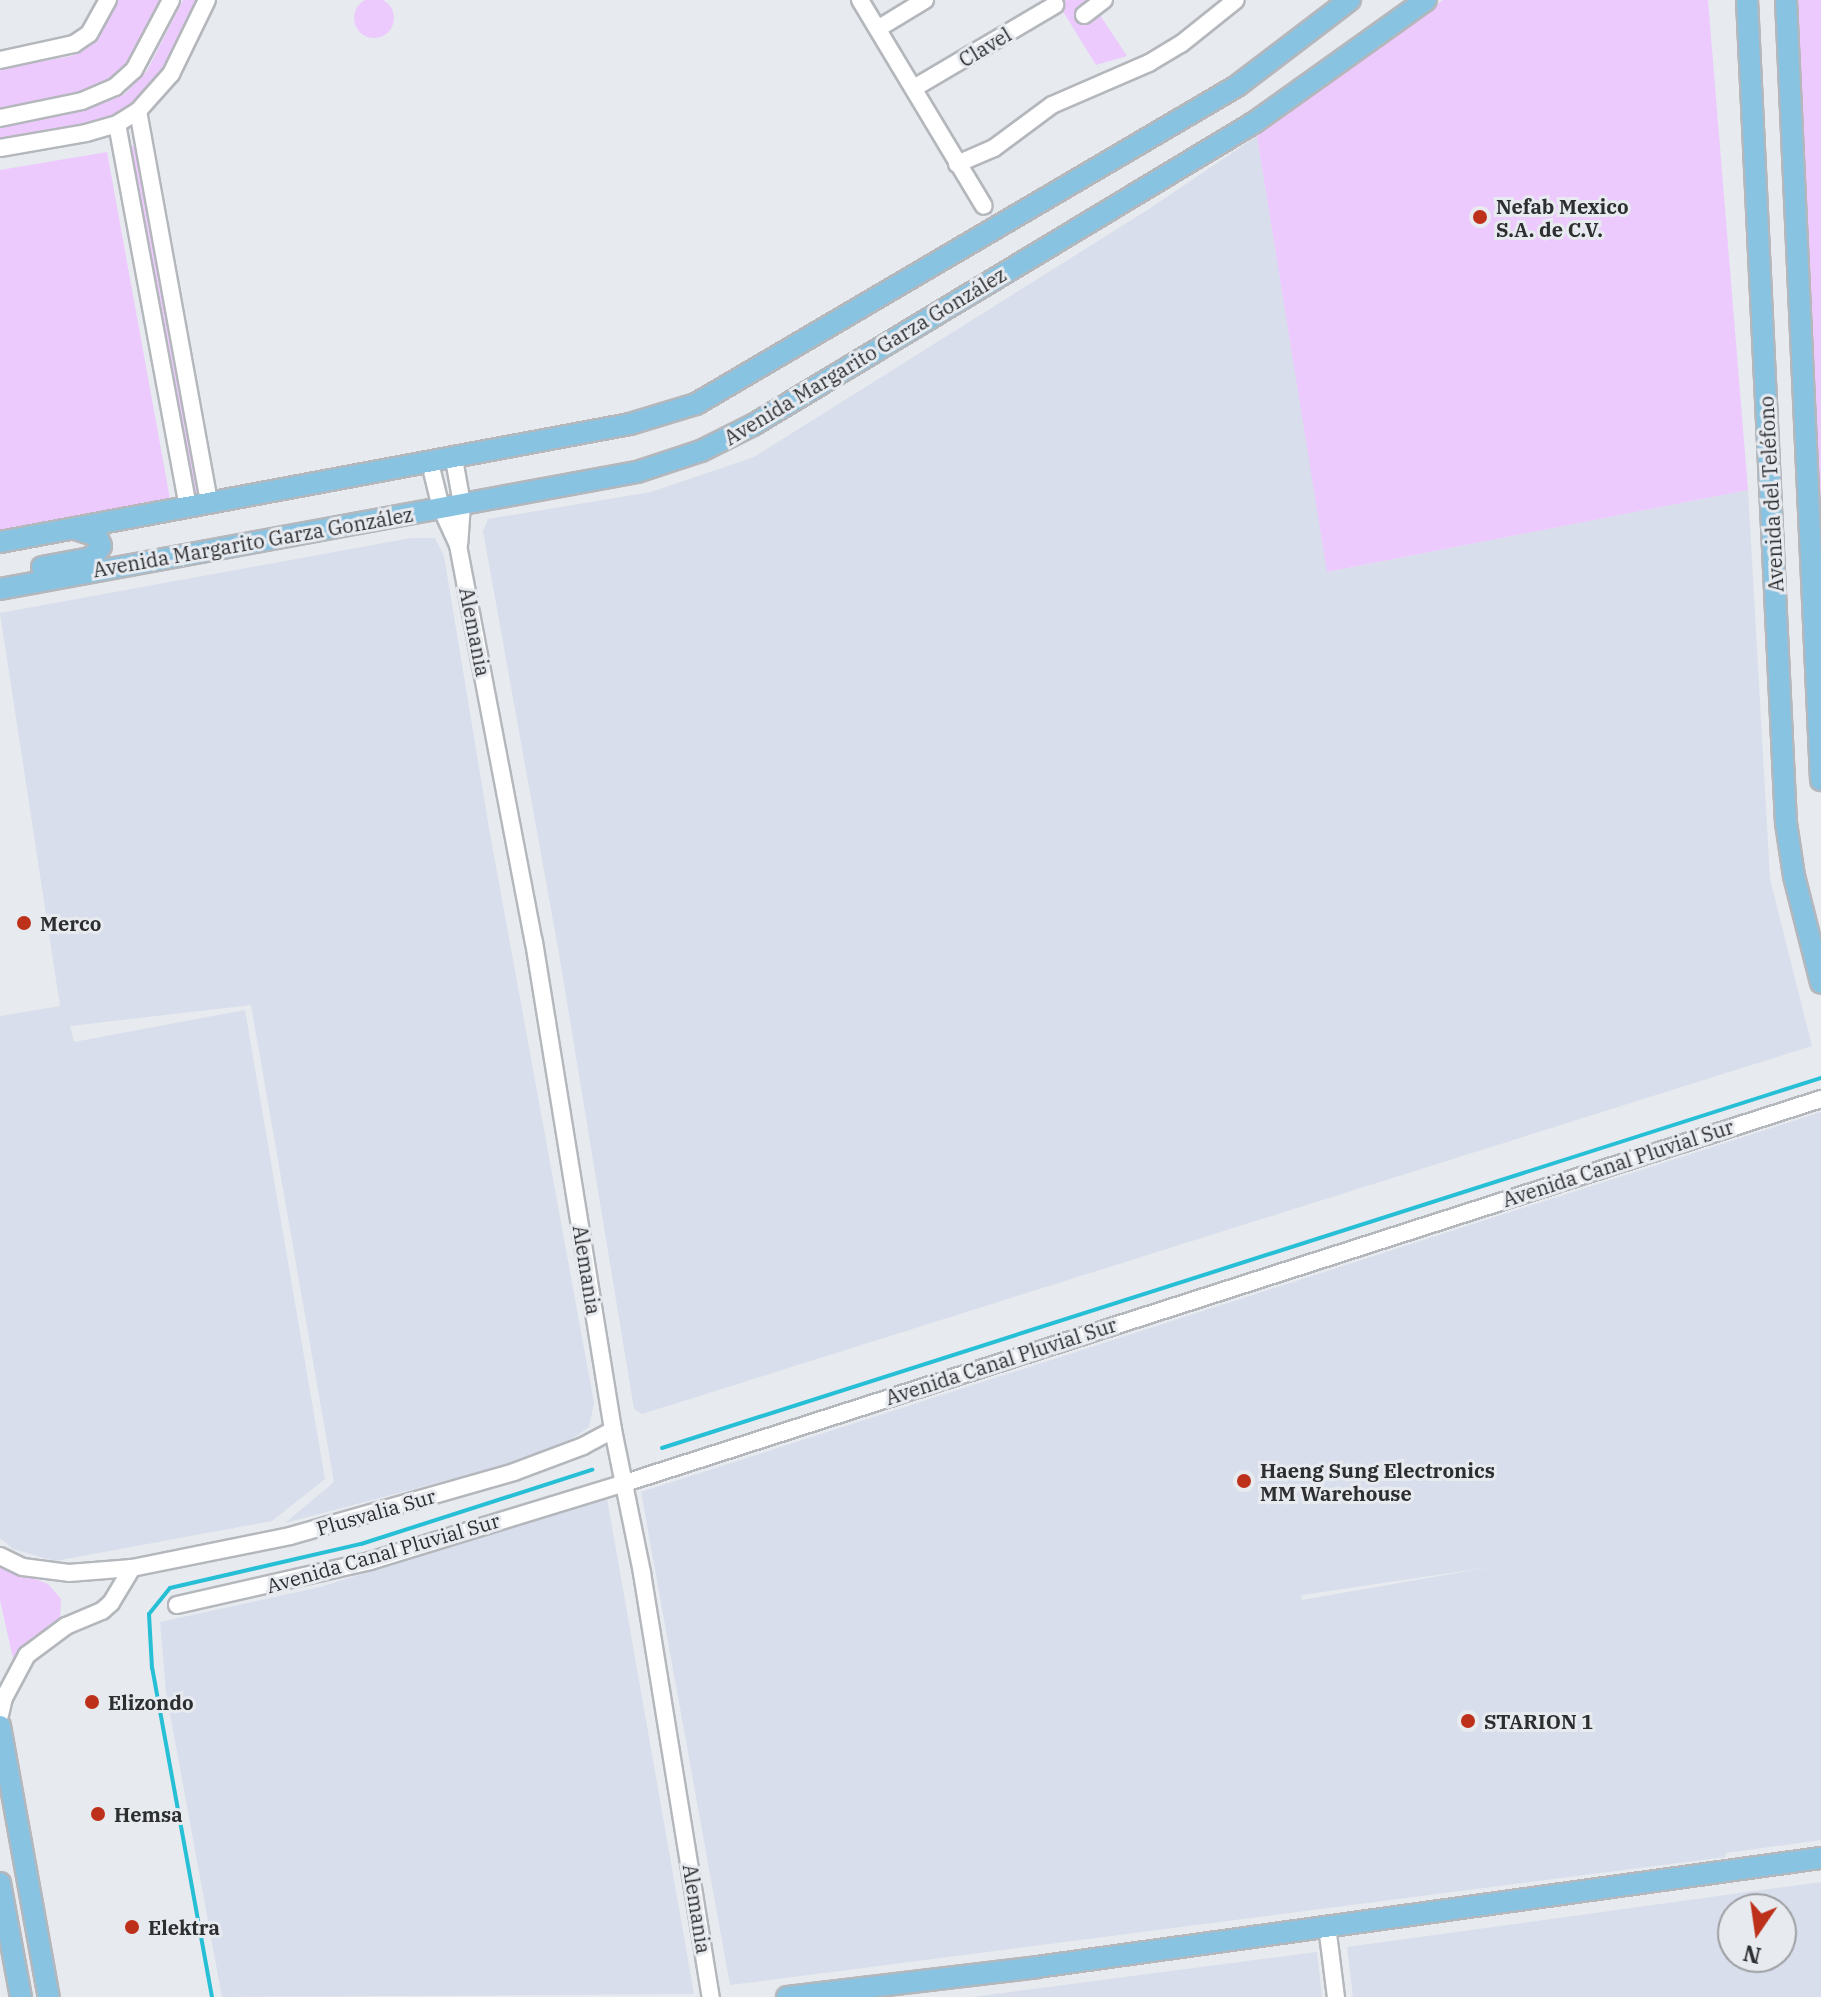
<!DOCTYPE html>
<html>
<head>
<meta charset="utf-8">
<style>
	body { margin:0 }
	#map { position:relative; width:1821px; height:1997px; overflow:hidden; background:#e7eaef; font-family:"IBM Plex Serif",serif }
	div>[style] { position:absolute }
	.built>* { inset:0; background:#d8deeb }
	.green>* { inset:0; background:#eccafd }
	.round { border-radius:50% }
	.stream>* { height:4px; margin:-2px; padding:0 2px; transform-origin:2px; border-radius:2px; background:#26bfd5 }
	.roads { filter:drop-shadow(2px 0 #b4b7bc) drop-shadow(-2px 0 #b4b7bc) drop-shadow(0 2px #b4b7bc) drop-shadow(0 -2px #b4b7bc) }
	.minor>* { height:16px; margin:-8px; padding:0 8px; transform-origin:8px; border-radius:8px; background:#fff }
	.major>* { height:20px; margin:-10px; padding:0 10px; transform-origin:10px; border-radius:10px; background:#89c3e2 }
	.dots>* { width:22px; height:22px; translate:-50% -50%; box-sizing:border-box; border:4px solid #e7eaef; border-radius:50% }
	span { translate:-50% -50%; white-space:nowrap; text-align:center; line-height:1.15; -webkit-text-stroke:6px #e7eaef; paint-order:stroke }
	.street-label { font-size:20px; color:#2d2e30 }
	.poi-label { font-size:20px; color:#2d2e30; font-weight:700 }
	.left { translate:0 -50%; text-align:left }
	.north { position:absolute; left:1717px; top:1893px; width:80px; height:80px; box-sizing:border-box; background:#e7eaef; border:2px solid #9d9fa3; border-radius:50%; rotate:193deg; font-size:22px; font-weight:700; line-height:32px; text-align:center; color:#2d2e30 }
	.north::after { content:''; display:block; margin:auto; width:28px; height:36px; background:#bd311a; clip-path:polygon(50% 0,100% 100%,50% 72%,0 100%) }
</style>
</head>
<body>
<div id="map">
	<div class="built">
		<i style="clip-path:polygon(1257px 136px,1328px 572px,1748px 490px,1770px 879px,1812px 1046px,642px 1414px,634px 1409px,559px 954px,483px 531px,488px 519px,651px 492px,754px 457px,1149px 209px)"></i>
		<i style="clip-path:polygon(411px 538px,435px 538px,444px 556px,490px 834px,594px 1403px,589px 1427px,553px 1452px,285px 1523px,334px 1482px,251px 1005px,70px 1026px,74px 1042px,245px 1010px,325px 1479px,272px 1521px,55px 1561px,13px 1549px,0 1538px,0 1016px,60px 1006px,0 613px)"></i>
		<i style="clip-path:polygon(evenodd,1821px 1112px,1821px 1840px,1726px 1853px,1725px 1857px,730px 1985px,641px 1492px,1821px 1112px,1497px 1566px,1302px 1600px,1301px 1596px,1302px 1595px,1497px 1566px)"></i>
		<i style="clip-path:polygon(607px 1498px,694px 1994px,222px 1997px,166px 1692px,160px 1622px,320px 1587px)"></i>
		<i style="clip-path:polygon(evenodd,1821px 1882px,1821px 1997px,1353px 1997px,1347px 1947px,1821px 1882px,1781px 1909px,1781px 1957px,1733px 1957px,1733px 1909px,1781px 1909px)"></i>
		<i style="clip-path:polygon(1317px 1952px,1322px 1997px,972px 1997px)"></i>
	</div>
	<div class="green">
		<i class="round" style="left:354px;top:-2px;width:40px;height:40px"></i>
		<i style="clip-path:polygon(117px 0,160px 0,133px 60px,117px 77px,87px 92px,0 109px,0 69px,72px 56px,85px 49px,98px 39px)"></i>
		<i style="clip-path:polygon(183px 0,201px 0,158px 80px,144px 98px,113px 121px,0 142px,0 125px,91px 108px,124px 95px,147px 71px)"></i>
		<i style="clip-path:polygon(1056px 0,1090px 0,1127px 56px,1096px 65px)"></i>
		<i style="clip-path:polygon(1443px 0,1708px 0,1748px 490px,1327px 572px,1257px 136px)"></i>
		<i style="clip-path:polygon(1795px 0,1821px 0,1821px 577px)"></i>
		<i style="clip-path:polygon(138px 144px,201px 501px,194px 502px,129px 147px)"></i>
		<i style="clip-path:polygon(107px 152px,170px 499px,0 530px,0 170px)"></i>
		<i style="clip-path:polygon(0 1565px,48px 1584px,61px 1599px,60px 1618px,25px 1647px,14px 1663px,0 1600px)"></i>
	</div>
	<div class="stream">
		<i style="left:662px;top:1448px;width:1217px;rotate:-17.71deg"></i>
		<i style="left:212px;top:1997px;width:334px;rotate:-100.3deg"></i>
		<i style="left:152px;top:1668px;width:54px;rotate:-93.2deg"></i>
		<i style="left:149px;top:1614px;width:33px;rotate:-51deg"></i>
		<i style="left:170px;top:1588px;width:196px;rotate:-13deg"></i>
		<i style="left:361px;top:1544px;width:243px;rotate:-17.8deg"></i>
	</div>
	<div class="roads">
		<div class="minor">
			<i style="left:860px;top:0;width:240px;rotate:59deg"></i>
			<i style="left:1084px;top:15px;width:25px;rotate:-37deg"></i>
			<i style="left:879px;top:28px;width:54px;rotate:-31.3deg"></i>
			<i style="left:0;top:60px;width:76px;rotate:-12.2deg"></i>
			<i style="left:74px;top:44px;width:18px;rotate:-34deg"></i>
			<i style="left:89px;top:34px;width:39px;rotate:-61deg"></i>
			<i style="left:914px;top:88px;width:164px;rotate:-30.5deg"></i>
			<i style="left:138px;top:111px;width:397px;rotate:79.7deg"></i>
			<i style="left:0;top:118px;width:84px;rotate:-11.7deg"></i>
			<i style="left:82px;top:101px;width:36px;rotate:-23deg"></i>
			<i style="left:115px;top:87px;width:25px;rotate:-42deg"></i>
			<i style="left:134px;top:70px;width:79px;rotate:-62.1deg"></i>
			<i style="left:117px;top:124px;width:389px;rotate:79.5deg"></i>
			<i style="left:0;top:148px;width:87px;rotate:-9.9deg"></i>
			<i style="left:86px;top:133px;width:32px;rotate:-16deg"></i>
			<i style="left:117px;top:124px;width:25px;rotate:-32deg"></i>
			<i style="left:138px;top:111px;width:50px;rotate:-48.3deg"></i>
			<i style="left:171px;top:74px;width:82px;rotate:-64.1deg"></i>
			<i style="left:957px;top:164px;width:40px;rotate:-23.4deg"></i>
			<i style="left:994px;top:148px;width:72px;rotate:-36.6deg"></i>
			<i style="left:1052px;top:105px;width:106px;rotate:-23.4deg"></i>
			<i style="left:1149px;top:63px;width:37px;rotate:-31deg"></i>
			<i style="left:1181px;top:44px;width:70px;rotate:-38.7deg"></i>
			<i style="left:454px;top:459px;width:46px;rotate:79.9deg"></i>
			<i style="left:462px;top:504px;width:39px;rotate:94deg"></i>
			<i style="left:430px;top:463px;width:46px;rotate:76.3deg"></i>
			<i style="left:441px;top:508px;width:41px;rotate:65.3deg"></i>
			<i style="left:458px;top:545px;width:404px;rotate:79.2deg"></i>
			<i style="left:534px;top:942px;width:494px;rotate:80.8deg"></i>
			<i style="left:613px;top:1430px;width:146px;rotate:78.5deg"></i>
			<i style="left:642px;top:1573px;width:430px;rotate:80.8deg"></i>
			<i style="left:0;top:1556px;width:25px;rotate:26deg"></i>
			<i style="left:23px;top:1567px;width:46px;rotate:7.4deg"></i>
			<i style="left:69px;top:1573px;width:63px;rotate:-4.5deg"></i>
			<i style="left:132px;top:1568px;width:161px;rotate:-11.4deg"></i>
			<i style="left:290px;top:1536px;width:233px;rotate:-15.9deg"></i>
			<i style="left:514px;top:1472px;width:74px;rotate:-20.6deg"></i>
			<i style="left:583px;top:1446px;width:34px;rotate:-28deg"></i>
			<i style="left:177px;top:1605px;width:198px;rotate:-12.8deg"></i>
			<i style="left:370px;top:1561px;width:267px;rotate:-17deg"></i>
			<i style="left:625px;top:1483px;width:1256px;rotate:-17.8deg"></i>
			<i style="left:0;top:1715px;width:17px;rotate:-77deg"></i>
			<i style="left:4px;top:1698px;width:49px;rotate:-61.9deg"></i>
			<i style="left:27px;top:1655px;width:49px;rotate:-36.6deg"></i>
			<i style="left:66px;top:1626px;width:39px;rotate:-23deg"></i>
			<i style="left:102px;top:1611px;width:12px;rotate:-42deg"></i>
			<i style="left:111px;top:1603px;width:41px;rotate:-59deg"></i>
			<i style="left:1327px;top:1926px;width:72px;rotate:82.8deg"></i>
		</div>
		<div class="major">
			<i style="left:1747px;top:0;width:824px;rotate:87.29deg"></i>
			<i style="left:1786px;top:823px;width:54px;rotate:81.4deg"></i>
			<i style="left:1794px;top:876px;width:110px;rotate:75.8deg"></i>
			<i style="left:1786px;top:0;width:781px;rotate:87.43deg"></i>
			<i style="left:0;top:542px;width:641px;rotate:-10.61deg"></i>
			<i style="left:630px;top:424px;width:69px;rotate:-16.9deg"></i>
			<i style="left:696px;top:404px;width:628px;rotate:-30.45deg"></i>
			<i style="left:1237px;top:86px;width:142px;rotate:-37.3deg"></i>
			<i style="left:42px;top:567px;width:49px;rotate:-10.6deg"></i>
			<i style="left:90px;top:558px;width:9px;rotate:-41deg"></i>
			<i style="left:97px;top:552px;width:7px;rotate:-56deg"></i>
			<i style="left:101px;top:546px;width:11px;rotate:-112deg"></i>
			<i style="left:97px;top:536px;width:23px;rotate:-162deg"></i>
			<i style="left:0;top:589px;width:648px;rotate:-10.41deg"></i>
			<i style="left:637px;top:472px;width:67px;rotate:-18.2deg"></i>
			<i style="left:701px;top:451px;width:58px;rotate:-26.6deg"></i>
			<i style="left:753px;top:425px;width:586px;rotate:-31.11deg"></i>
			<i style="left:1255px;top:122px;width:210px;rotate:-35.5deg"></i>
			<i style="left:0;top:1726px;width:275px;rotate:79.8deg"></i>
			<i style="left:0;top:1883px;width:116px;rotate:79.6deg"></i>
			<i style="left:787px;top:1997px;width:252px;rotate:-6.8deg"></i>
			<i style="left:1037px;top:1967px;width:792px;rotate:-7.92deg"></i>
		</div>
	</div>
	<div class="dots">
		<i style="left:1480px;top:217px;background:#bd311a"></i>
		<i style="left:24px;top:923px;background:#bd311a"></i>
		<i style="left:1244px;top:1481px;background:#bd311a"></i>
		<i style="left:92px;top:1702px;background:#bd311a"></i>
		<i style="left:1468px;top:1721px;background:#bd311a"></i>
		<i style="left:98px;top:1814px;background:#bd311a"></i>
		<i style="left:132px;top:1927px;background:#bd311a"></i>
	</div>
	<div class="street-label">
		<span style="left:985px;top:47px;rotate:-31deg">Clavel</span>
		<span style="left:865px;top:356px;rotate:-31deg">Avenida Margarito Garza González</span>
		<span style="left:1771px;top:494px;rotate:-93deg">Avenida del Teléfono</span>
		<span style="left:253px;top:542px;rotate:-10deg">Avenida Margarito Garza González</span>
		<span style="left:475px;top:632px;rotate:79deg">Alemania</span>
		<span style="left:1618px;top:1163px;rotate:-18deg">Avenida Canal Pluvial Sur</span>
		<span style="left:587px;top:1270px;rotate:81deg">Alemania</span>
		<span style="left:1001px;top:1361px;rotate:-18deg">Avenida Canal Pluvial Sur</span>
		<span style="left:376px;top:1512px;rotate:-16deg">Plusvalia Sur</span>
		<span style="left:383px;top:1553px;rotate:-16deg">Avenida Canal Pluvial Sur</span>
		<span style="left:697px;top:1909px;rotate:81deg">Alemania</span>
	</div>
	<div class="poi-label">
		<span class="left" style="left:1496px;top:218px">Nefab Mexico<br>S.A. de C.V.</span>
		<span class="left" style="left:40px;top:923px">Merco</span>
		<span class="left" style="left:1260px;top:1482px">Haeng Sung Electronics<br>MM Warehouse</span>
		<span class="left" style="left:108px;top:1702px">Elizondo</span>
		<span class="left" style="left:1484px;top:1721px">STARION 1</span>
		<span class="left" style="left:114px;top:1814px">Hemsa</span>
		<span class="left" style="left:148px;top:1927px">Elektra</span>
	</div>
	<div class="north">N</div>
</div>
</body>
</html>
